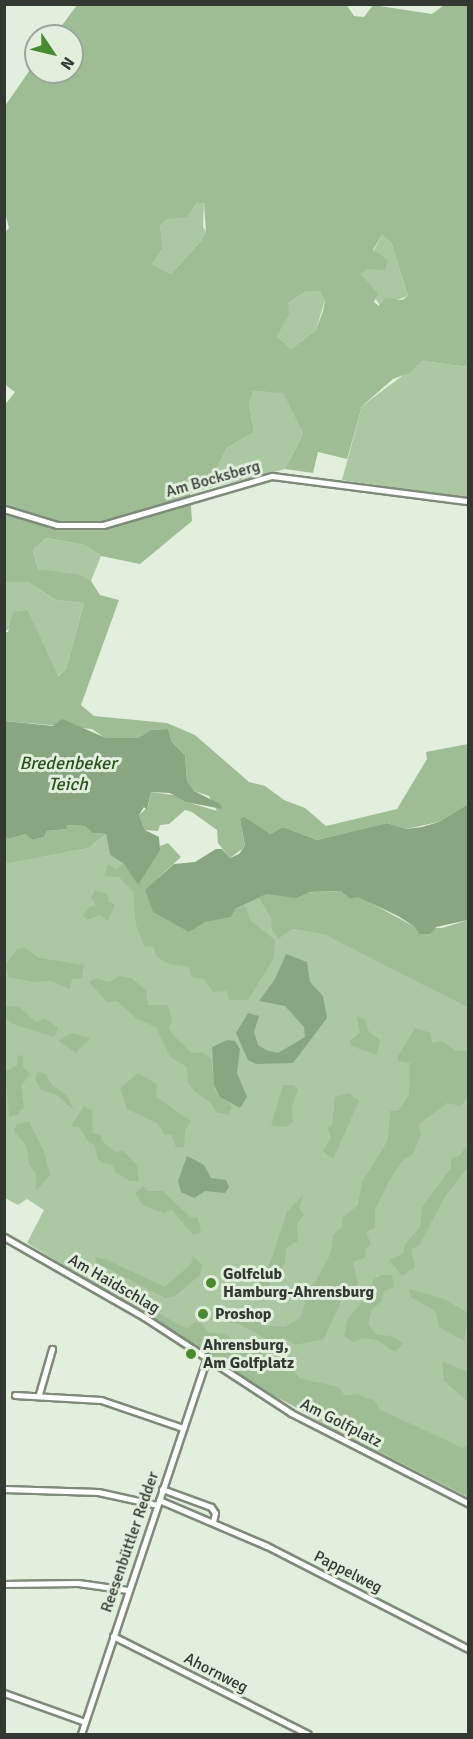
<!DOCTYPE html>
<html>
<head>
<meta charset="utf-8">
<style>
	body { margin:0 }
	#map { position:relative; width:473px; height:1739px; overflow:hidden; background:#e2efdd; font-family:Signika,sans-serif }
	div>[style] { position:absolute }
	.green>* { inset:0; background:#acc8a3 }
	.forest>* { inset:0; background:#9fbd95 }
	.water>* { inset:0; background:#88a67f }
	.roads { filter:drop-shadow(2px 0 #7e8a7a) drop-shadow(-2px 0 #7e8a7a) drop-shadow(0 2px #7e8a7a) drop-shadow(0 -2px #7e8a7a) }
	.minor>* { height:5px; margin:-2.5px; padding:0 2.5px; transform-origin:2.5px; border-radius:2.5px; background:#fff }
	.dots>* { width:16px; height:16px; translate:-50% -50%; box-sizing:border-box; border:3px solid #e2efdd; border-radius:50% }
	span { translate:-50% -50%; white-space:nowrap; text-align:center; line-height:1.15; -webkit-text-stroke:6px #e2efdd; paint-order:stroke }
	.street-label { font-size:16px; color:#333932 }
	.poi-label { font-size:16px; color:#333932; font-weight:700 }
	.left { translate:0 -50%; text-align:left }
	.water-label { font-size:18px; color:#2a521c; font-style:italic }
	.frame { position:absolute; inset:0; border:6px solid #333932; pointer-events:none }
	.north { position:absolute; left:24px; top:24px; width:60px; height:60px; box-sizing:border-box; background:#e2efdd; border:2px solid #9ca699; border-radius:50%; rotate:125deg; font-size:16px; font-weight:700; line-height:24px; text-align:center; color:#333932 }
	.north::after { content:''; display:block; margin:auto; width:21px; height:27px; background:#488b2e; clip-path:polygon(50% 0,100% 100%,50% 72%,0 100%) }
</style>
</head>
<body>
<div id="map">
	<div class="green">
		<i style="clip-path:polygon(197px 203px,204px 203px,203px 227px,206px 231px,201px 241px,171px 274px,152px 264px,163px 248px,160px 226px,168px 219px,193px 209px)"></i>
		<i style="clip-path:polygon(382px 235px,391px 242px,408px 296px,380px 306px,361px 274px)"></i>
		<i style="clip-path:polygon(320px 290px,325px 300px,316px 330px,291px 349px,277px 336px,288px 303px,307px 291px)"></i>
		<i style="clip-path:polygon(422px 361px,468px 367px,468px 498px,342px 480px,362px 406px)"></i>
		<i style="clip-path:polygon(254px 391px,283px 392px,303px 434px,285px 469px,190px 493px,217px 468px,227px 448px,254px 432px,249px 403px)"></i>
		<i style="clip-path:polygon(46px 538px,85px 545px,101px 556px,91px 581px,38px 569px,33px 550px)"></i>
		<i style="clip-path:polygon(5px 582px,28px 582px,56px 600px,84px 603px,66px 669px,57px 676px,28px 610px,5px 632px)"></i>
		<i style="clip-path:polygon(106px 834px,110px 855px,124px 864px,235px 909px,267px 894px,292px 929px,324px 933px,468px 1008px,468px 1497px,334px 1431px,27px 1243px,44px 1210px,27px 1199px,18px 1205px,5px 1198px,4px 864px,89px 848px)"></i>
	</div>
	<div class="forest">
		<i style="clip-path:polygon(evenodd,346px 4px,354px 16px,364px 17px,373px 5px,432px 14px,444px 5px,468px 5px,468px 367px,422px 361px,409px 373px,393px 379px,362px 406px,347px 459px,318px 452px,313px 473px,285px 469px,303px 434px,283px 393px,254px 391px,249px 403px,254px 432px,227px 448px,217px 468px,190px 493px,192px 521px,140px 564px,101px 556px,85px 545px,46px 538px,33px 550px,38px 569px,80px 575px,91px 581px,100px 595px,119px 600px,81px 705px,94px 716px,167px 723px,195px 735px,249px 782px,265px 786px,284px 800px,305px 808px,326px 826px,397px 809px,427px 759px,426px 752px,468px 744px,468px 804px,439px 822px,406px 829px,387px 823px,317px 840px,283px 827px,270px 834px,240px 819px,245px 847px,230px 858px,218px 843px,217px 830px,192px 812px,185px 810px,169px 824px,160px 825px,158px 831px,145px 830px,139px 815px,148px 807px,151px 792px,181px 796px,187px 802px,217px 811px,209px 796px,194px 791px,187px 781px,185px 755px,172px 742px,168px 729px,151px 730px,138px 738px,105px 738px,92px 729px,5px 721px,5px 632px,8px 632px,13px 612px,28px 610px,58px 676px,66px 669px,84px 603px,56px 600px,28px 582px,5px 582px,4px 406px,15px 392px,4px 384px,4px 233px,9px 228px,4px 209px,5px 106px,36px 61px,36px 72px,72px 72px,72px 36px,54px 36px,77px 5px,346px 4px,197px 203px,204px 203px,206px 231px,201px 241px,171px 274px,152px 264px,163px 248px,160px 226px,168px 219px,187px 217px,197px 203px,346px 4px,382px 235px,391px 242px,408px 296px,402px 300px,385px 298px,379px 306px,374px 302px,378px 294px,361px 274px,367px 269px,385px 270px,388px 260px,373px 250px,382px 235px,346px 4px,307px 291px,320px 291px,325px 301px,323px 311px,316px 330px,291px 349px,277px 336px,289px 314px,288px 303px,307px 291px)"></i>
		<i style="clip-path:polygon(66px 825px,85px 826px,92px 833px,106px 834px,89px 848px,5px 864px,5px 837px,9px 839px,25px 834px,32px 840px,44px 837px,47px 831px,66px 829px)"></i>
		<i style="clip-path:polygon(168px 843px,181px 857px,145px 890px,153px 912px,189px 932px,205px 922px,231px 917px,235px 909px,245px 906px,250px 920px,275px 940px,274px 958px,248px 1000px,229px 1000px,227px 991px,213px 992px,204px 979px,191px 977px,189px 967px,169px 964px,157px 957px,153px 947px,144px 946px,136px 925px,133px 892px,119px 877px,104px 876px,108px 864px,116px 869px,124px 864px,138px 885px,160px 846px)"></i>
		<i style="clip-path:polygon(95px 890px,107px 894px,109px 902px,115px 904px,108px 921px,100px 915px,87px 920px,83px 915px,90px 906px,96px 906px,91px 898px)"></i>
		<i style="clip-path:polygon(341px 891px,350px 899px,358px 896px,415px 927px,442px 928px,468px 920px,468px 1008px,324px 934px,292px 929px,278px 939px,272px 930px,271px 918px,259px 898px,267px 894px)"></i>
		<i style="clip-path:polygon(24px 948px,40px 958px,84px 965px,82px 978px,72px 979px,70px 989px,51px 981px,33px 982px,9px 977px,5px 965px,17px 949px)"></i>
		<i style="clip-path:polygon(120px 976px,131px 978px,146px 990px,148px 1005px,168px 1005px,172px 1020px,169px 1028px,175px 1037px,192px 1053px,202px 1052px,211px 1058px,215px 1091px,232px 1106px,229px 1115px,216px 1112px,211px 1103px,195px 1092px,188px 1083px,187px 1067px,170px 1057px,156px 1027px,137px 1019px,117px 1001px,107px 1002px,89px 982px,96px 978px,108px 982px)"></i>
		<i style="clip-path:polygon(5px 1006px,19px 1007px,36px 1022px,44px 1018px,58px 1028px,54px 1037px,13px 1024px,5px 1018px)"></i>
		<i style="clip-path:polygon(356px 1016px,365px 1019px,369px 1032px,380px 1040px,377px 1055px,351px 1046px,350px 1041px,360px 1032px)"></i>
		<i style="clip-path:polygon(415px 1028px,431px 1033px,432px 1043px,442px 1041px,456px 1051px,468px 1050px,468px 1097px,461px 1106px,447px 1103px,419px 1124px,421px 1135px,413px 1154px,402px 1161px,388px 1183px,375px 1210px,375px 1227px,366px 1232px,371px 1244px,365px 1250px,366px 1257px,353px 1262px,358px 1284px,343px 1297px,324px 1339px,295px 1345px,286px 1339px,266px 1339px,239px 1324px,225px 1322px,225px 1316px,246px 1307px,255px 1318px,270px 1326px,285px 1327px,300px 1318px,305px 1304px,303px 1294px,316px 1281px,331px 1253px,333px 1235px,342px 1227px,343px 1217px,358px 1205px,362px 1182px,388px 1140px,390px 1111px,398px 1111px,409px 1095px,410px 1063px,398px 1061px,398px 1056px)"></i>
		<i style="clip-path:polygon(72px 1033px,90px 1038px,76px 1053px,58px 1041px)"></i>
		<i style="clip-path:polygon(18px 1055px,23px 1056px,23px 1067px,30px 1074px,21px 1086px,24px 1107px,17px 1115px,9px 1117px,5px 1071px,17px 1065px)"></i>
		<i style="clip-path:polygon(38px 1072px,46px 1074px,52px 1085px,66px 1095px,74px 1110px,57px 1095px,41px 1090px,35px 1078px)"></i>
		<i style="clip-path:polygon(138px 1073px,157px 1084px,156px 1097px,191px 1121px,185px 1130px,184px 1148px,176px 1147px,171px 1135px,164px 1134px,158px 1124px,127px 1109px,120px 1088px)"></i>
		<i style="clip-path:polygon(283px 1085px,294px 1085px,298px 1090px,292px 1106px,293px 1122px,286px 1127px,271px 1126px)"></i>
		<i style="clip-path:polygon(349px 1093px,359px 1101px,333px 1159px,323px 1151px,331px 1137px,327px 1128px,332px 1125px,335px 1097px)"></i>
		<i style="clip-path:polygon(84px 1106px,92px 1110px,93px 1133px,101px 1135px,102px 1141px,115px 1152px,124px 1151px,137px 1166px,139px 1181px,130px 1181px,115px 1172px,113px 1165px,103px 1163px,97px 1158px,95px 1145px,89px 1143px,79px 1127px,71px 1126px)"></i>
		<i style="clip-path:polygon(29px 1121px,44px 1152px,50px 1175px,36px 1191px,36px 1173px,29px 1165px,27px 1147px,14px 1131px,17px 1124px)"></i>
		<i style="clip-path:polygon(468px 1144px,468px 1167px,444px 1198px,419px 1246px,411px 1249px,415px 1267px,402px 1276px,389px 1260px,403px 1254px,405px 1244px,420px 1227px,422px 1207px,451px 1168px,451px 1159px,460px 1155px)"></i>
		<i style="clip-path:polygon(143px 1186px,148px 1191px,163px 1191px,190px 1217px,198px 1218px,201px 1232px,193px 1235px,172px 1210px,163px 1213px,143px 1205px,135px 1193px)"></i>
		<i style="clip-path:polygon(303px 1195px,299px 1208px,304px 1214px,297px 1224px,298px 1241px,286px 1248px,285px 1263px,273px 1282px,250px 1300px,247px 1296px,251px 1289px,258px 1287px,272px 1258px,287px 1212px)"></i>
		<i style="clip-path:polygon(193px 1256px,202px 1265px,200px 1275px,175px 1296px,165px 1298px,95px 1262px,96px 1257px,105px 1259px,165px 1287px,191px 1264px)"></i>
		<i style="clip-path:polygon(381px 1275px,392px 1275px,394px 1287px,383px 1292px,382px 1301px,372px 1309px,368px 1324px,377px 1335px,391px 1336px,403px 1343px,395px 1352px,377px 1340px,363px 1338px,353px 1342px,344px 1336px,347px 1320px,368px 1294px,373px 1280px)"></i>
		<i style="clip-path:polygon(88px 1276px,188px 1329px,194px 1322px,202px 1324px,208px 1332px,224px 1334px,253px 1350px,263px 1350px,266px 1363px,274px 1360px,288px 1364px,299px 1378px,339px 1387px,345px 1396px,357px 1394px,375px 1401px,379px 1409px,452px 1443px,462px 1448px,468px 1445px,468px 1497px,274px 1396px,86px 1278px)"></i>
		<i style="clip-path:polygon(409px 1289px,444px 1299px,468px 1313px,464px 1341px,439px 1327px,436px 1312px,411px 1297px)"></i>
		<i style="clip-path:polygon(442px 1361px,468px 1372px,468px 1402px,444px 1381px)"></i>
	</div>
	<div class="water">
		<i style="clip-path:polygon(62px 719px,106px 738px,138px 738px,151px 730px,168px 729px,172px 742px,185px 755px,187px 781px,194px 791px,220px 804px,222px 809px,186px 802px,170px 793px,151px 792px,147px 810px,144px 807px,139px 815px,145px 830px,159px 837px,160px 850px,138px 885px,124px 864px,110px 855px,106px 834px,92px 833px,85px 826px,67px 825px,66px 829px,47px 831px,44px 837px,32px 840px,25px 834px,9px 839px,4px 837px,5px 721px,53px 726px)"></i>
		<i style="clip-path:polygon(468px 804px,468px 920px,436px 927px,430px 934px,419px 934px,415px 927px,398px 916px,358px 897px,350px 899px,341px 891px,310px 892px,296px 898px,267px 894px,235px 909px,231px 917px,205px 922px,189px 932px,153px 912px,145px 890px,174px 864px,195px 862px,216px 849px,222px 849px,230px 858px,239px 854px,245px 846px,240px 819px,244px 817px,270px 834px,283px 827px,317px 840px,387px 823px,406px 829px,422px 827px,439px 822px)"></i>
		<i style="clip-path:polygon(286px 954px,307px 962px,310px 982px,323px 996px,327px 1018px,293px 1063px,256px 1064px,248px 1060px,236px 1033px,248px 1013px,259px 1016px,254px 1032px,258px 1045px,266px 1050px,278px 1053px,305px 1037px,304px 1027px,285px 1006px,259px 1001px,275px 979px)"></i>
		<i style="clip-path:polygon(227px 1040px,235px 1041px,240px 1049px,237px 1073px,247px 1097px,240px 1108px,220px 1097px,214px 1085px,212px 1047px)"></i>
		<i style="clip-path:polygon(187px 1156px,204px 1165px,211px 1178px,226px 1180px,229px 1187px,225px 1193px,205px 1191px,194px 1198px,181px 1192px,178px 1181px)"></i>
	</div>
	<div class="roads">
		<div class="minor">
			<i style="left:4px;top:509px;width:55px;rotate:16.8deg"></i>
			<i style="left:57px;top:525px;width:46px"></i>
			<i style="left:103px;top:525px;width:176px;rotate:-16.2deg"></i>
			<i style="left:272px;top:476px;width:198px;rotate:7.3deg"></i>
			<i style="left:4px;top:1237px;width:161px;rotate:29.7deg"></i>
			<i style="left:144px;top:1317px;width:176px;rotate:33.1deg"></i>
			<i style="left:291px;top:1413px;width:199px;rotate:27deg"></i>
			<i style="left:39px;top:1394px;width:47px;rotate:-73.9deg"></i>
			<i style="left:15px;top:1395px;width:86px;rotate:3.3deg"></i>
			<i style="left:101px;top:1400px;width:87px;rotate:18.9deg"></i>
			<i style="left:4px;top:1489px;width:94px;rotate:1.8deg"></i>
			<i style="left:98px;top:1492px;width:60px;rotate:12.4deg"></i>
			<i style="left:162px;top:1489px;width:52px;rotate:20.2deg"></i>
			<i style="left:211px;top:1507px;width:7px;rotate:56deg"></i>
			<i style="left:215px;top:1513px;width:9px;rotate:103deg"></i>
			<i style="left:159px;top:1500px;width:117px;rotate:23.1deg"></i>
			<i style="left:267px;top:1546px;width:226px;rotate:27.1deg"></i>
			<i style="left:4px;top:1584px;width:74px;rotate:-0.8deg"></i>
			<i style="left:78px;top:1583px;width:50px;rotate:8deg"></i>
			<i style="left:113px;top:1636px;width:218px;rotate:26.7deg"></i>
			<i style="left:4px;top:1693px;width:86px;rotate:19.7deg"></i>
			<i style="left:81px;top:1734px;width:397px;rotate:-71.5deg"></i>
		</div>
	</div>
	<div class="dots">
		<i style="left:211px;top:1283px;background:#488b2e"></i>
		<i style="left:203px;top:1314px;background:#488b2e"></i>
		<i style="left:191px;top:1354px;background:#488b2e"></i>
	</div>
	<div class="street-label">
		<span style="left:213px;top:479px;rotate:-16deg">Am Bocksberg</span>
		<span style="left:114px;top:1284px;rotate:30deg">Am Haidschlag</span>
		<span style="left:341px;top:1423px;rotate:27deg">Am Golfplatz</span>
		<span style="left:130px;top:1542px;rotate:-71deg">Reesenbüttler Redder</span>
		<span style="left:348px;top:1572px;rotate:27deg">Pappelweg</span>
		<span style="left:216px;top:1673px;rotate:27deg">Ahornweg</span>
	</div>
	<div class="poi-label">
		<span class="left" style="left:223px;top:1283px">Golfclub<br>Hamburg-Ahrensburg</span>
		<span class="left" style="left:215px;top:1314px">Proshop</span>
		<span class="left" style="left:203px;top:1354px">Ahrensburg,<br>Am Golfplatz</span>
	</div>
	<div class="water-label">
		<span style="left:68px;top:774px">Bredenbeker<br>Teich</span>
	</div>
	<div class="frame"></div>
	<div class="north">N</div>
</div>
</body>
</html>
